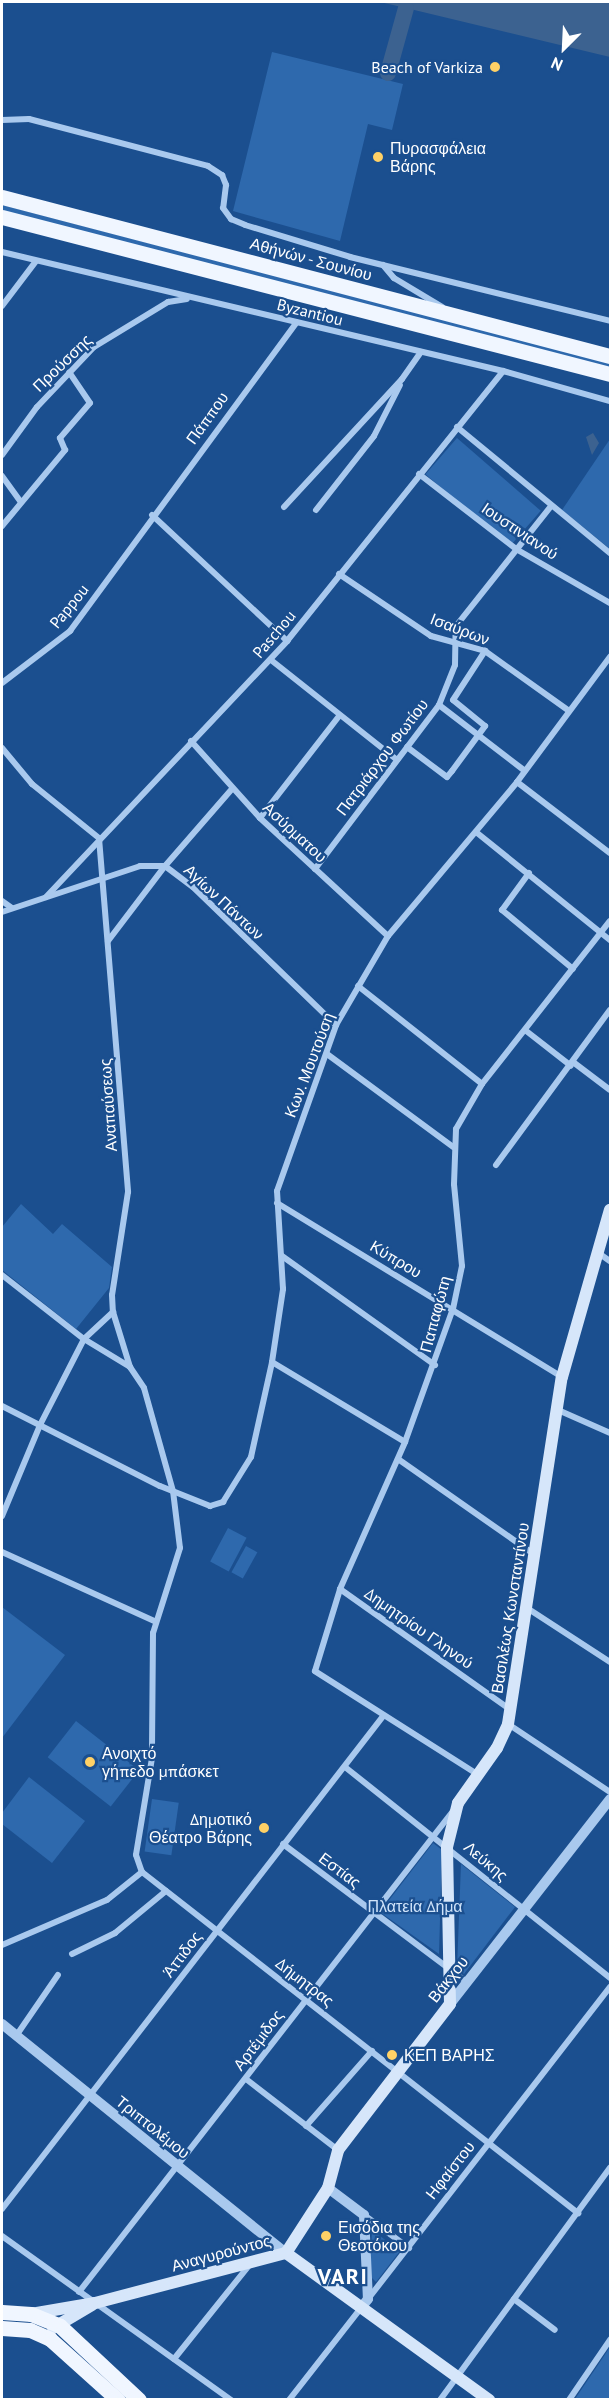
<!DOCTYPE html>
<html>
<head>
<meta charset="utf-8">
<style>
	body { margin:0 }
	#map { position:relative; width:612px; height:2401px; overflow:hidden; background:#1b4f8f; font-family:"PT Sans",sans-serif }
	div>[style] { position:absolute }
	.green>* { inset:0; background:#2e69ad; transform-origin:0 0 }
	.water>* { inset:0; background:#3c6290 }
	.river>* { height:16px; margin:-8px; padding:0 8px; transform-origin:8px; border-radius:8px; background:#3c6290 }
	.minor>* { height:6px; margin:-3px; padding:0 3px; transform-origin:3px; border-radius:3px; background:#a9c9ee }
	.tertiary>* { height:10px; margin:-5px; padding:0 5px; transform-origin:5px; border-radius:5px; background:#a9c9ee }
	.secondary>* { height:12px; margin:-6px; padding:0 6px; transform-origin:6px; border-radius:6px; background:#d6e6fa }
	.primary>* { height:15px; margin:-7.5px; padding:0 7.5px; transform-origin:7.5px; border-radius:7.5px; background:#f0f6ff }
	.dots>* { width:16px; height:16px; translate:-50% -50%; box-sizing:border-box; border:3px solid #1b4f8f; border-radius:50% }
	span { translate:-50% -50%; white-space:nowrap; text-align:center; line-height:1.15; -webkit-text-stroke:4.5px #1b4f8f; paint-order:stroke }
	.poi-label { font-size:16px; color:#fff }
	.right { translate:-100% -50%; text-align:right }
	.left { translate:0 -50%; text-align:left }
	.street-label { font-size:16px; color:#fff }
	.park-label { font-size:16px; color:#cfe3fa }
	.district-label { font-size:22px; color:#fff; font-weight:700; letter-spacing:1.5px }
	.frame { position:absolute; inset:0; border:3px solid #fff; pointer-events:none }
	.north { position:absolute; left:534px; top:18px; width:60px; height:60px; -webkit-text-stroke:4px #1b4f8f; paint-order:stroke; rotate:204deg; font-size:16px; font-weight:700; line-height:24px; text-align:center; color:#fff }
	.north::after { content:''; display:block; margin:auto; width:21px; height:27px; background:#fff; clip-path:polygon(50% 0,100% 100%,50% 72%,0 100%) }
</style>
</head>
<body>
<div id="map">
	<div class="green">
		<i style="clip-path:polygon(272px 52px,403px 84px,392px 130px,368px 124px,340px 241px,233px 211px)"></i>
		<i style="clip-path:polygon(2px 205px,610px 363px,610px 368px,2px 211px)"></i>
		<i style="left:457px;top:438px;width:111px;height:48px;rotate:41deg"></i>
		<i style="clip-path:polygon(610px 439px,610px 549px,562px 510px)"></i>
		<i style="clip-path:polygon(21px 1204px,53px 1234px,62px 1224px,112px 1267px,109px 1288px,76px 1329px,2px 1270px,2px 1227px)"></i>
		<i style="left:228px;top:1528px;width:21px;height:38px;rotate:28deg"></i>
		<i style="left:246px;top:1546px;width:13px;height:30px;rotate:29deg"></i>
		<i style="clip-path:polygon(2px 1607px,65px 1655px,2px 1738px)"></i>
		<i style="left:76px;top:1721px;width:80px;height:46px;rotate:38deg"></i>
		<i style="clip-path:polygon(29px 1777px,85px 1821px,52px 1863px,2px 1824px,2px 1813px)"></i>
		<i style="left:152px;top:1799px;width:27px;height:53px;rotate:8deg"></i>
		<i style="clip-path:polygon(433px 1843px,442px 1850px,439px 1954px,380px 1912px)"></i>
		<i style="clip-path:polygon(461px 1864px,515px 1907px,464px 1974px,457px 1968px)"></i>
		<i style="clip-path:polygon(372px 2230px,400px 2251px,376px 2282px,370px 2276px)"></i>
		<i style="clip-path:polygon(610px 2347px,610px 2399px,575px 2399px)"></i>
	</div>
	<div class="water">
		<i style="clip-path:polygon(380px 2px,610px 2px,610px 57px,406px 8px)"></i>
		<i style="clip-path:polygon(593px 433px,599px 443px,592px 455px,586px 437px)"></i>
	</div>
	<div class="river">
		<i style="left:388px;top:73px;width:67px;rotate:-74.5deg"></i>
	</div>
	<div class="minor">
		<i style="left:2px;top:120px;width:27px;rotate:-2deg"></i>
		<i style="left:29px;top:119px;width:185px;rotate:14.7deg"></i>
		<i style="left:208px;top:166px;width:17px;rotate:33deg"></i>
		<i style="left:222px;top:175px;width:11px;rotate:68deg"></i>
		<i style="left:226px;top:185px;width:23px;rotate:97deg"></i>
		<i style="left:223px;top:208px;width:14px;rotate:54deg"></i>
		<i style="left:231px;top:219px;width:15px;rotate:23deg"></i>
		<i style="left:245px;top:225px;width:110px;rotate:16.9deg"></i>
		<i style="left:350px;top:257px;width:268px;rotate:13.8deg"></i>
		<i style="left:2px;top:252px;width:515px;rotate:13.36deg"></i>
		<i style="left:503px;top:371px;width:111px;rotate:15.7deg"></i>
		<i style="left:383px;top:265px;width:17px;rotate:50deg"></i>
		<i style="left:394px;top:278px;width:56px;rotate:31.1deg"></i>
		<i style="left:2px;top:306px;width:56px;rotate:-52.9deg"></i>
		<i style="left:457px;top:427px;width:198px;rotate:39.5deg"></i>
		<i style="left:2px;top:455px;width:59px;rotate:-53.9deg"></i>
		<i style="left:37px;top:407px;width:83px;rotate:-46.5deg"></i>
		<i style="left:94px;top:347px;width:87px;rotate:-31.3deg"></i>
		<i style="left:168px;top:302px;width:19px;rotate:-9deg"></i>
		<i style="left:419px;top:474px;width:123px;rotate:37.7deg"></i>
		<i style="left:516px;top:549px;width:108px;rotate:29.9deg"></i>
		<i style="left:2px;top:476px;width:32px;rotate:54deg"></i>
		<i style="left:284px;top:507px;width:174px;rotate:-47.3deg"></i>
		<i style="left:402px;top:379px;width:33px;rotate:-55deg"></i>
		<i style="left:316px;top:510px;width:94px;rotate:-51.9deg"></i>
		<i style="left:374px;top:436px;width:57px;rotate:-63deg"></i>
		<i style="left:152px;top:515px;width:185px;rotate:43deg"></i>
		<i style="left:2px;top:526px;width:99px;rotate:-50.3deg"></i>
		<i style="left:65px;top:450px;width:13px;rotate:-113deg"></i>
		<i style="left:60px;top:438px;width:46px;rotate:-49.4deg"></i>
		<i style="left:90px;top:403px;width:37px;rotate:-124deg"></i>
		<i style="left:339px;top:574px;width:111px;rotate:34deg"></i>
		<i style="left:431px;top:636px;width:56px;rotate:15.5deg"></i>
		<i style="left:485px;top:651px;width:103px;rotate:35.5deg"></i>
		<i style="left:271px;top:660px;width:161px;rotate:38.4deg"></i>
		<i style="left:2px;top:683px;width:86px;rotate:-37.4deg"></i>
		<i style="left:70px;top:631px;width:383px;rotate:-53.7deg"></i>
		<i style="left:439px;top:705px;width:108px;rotate:37.5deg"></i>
		<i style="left:191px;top:741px;width:103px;rotate:48.1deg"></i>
		<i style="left:260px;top:818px;width:174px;rotate:42.7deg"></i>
		<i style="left:407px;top:747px;width:50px;rotate:36.9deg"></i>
		<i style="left:447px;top:777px;width:8px;rotate:-50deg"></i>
		<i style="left:452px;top:771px;width:56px;rotate:-53.7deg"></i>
		<i style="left:485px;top:726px;width:41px;rotate:-140.9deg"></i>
		<i style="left:453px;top:700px;width:59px;rotate:-56.9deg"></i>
		<i style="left:2px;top:748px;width:47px;rotate:50.2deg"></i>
		<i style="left:32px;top:784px;width:86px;rotate:38.9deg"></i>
		<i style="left:99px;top:838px;width:355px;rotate:85.3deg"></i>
		<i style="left:128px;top:1192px;width:104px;rotate:98.8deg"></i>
		<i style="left:112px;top:1295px;width:17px;rotate:87deg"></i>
		<i style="left:113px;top:1312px;width:58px;rotate:72.8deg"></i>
		<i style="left:130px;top:1367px;width:25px;rotate:56deg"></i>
		<i style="left:144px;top:1388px;width:107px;rotate:74.3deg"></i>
		<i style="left:173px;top:1491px;width:57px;rotate:83deg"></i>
		<i style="left:180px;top:1548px;width:89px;rotate:107.6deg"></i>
		<i style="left:153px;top:1633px;width:125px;rotate:90.5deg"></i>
		<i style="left:152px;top:1758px;width:98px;rotate:99.4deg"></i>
		<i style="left:136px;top:1855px;width:18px;rotate:71deg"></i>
		<i style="left:517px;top:782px;width:117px;rotate:37.4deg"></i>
		<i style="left:260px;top:818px;width:130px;rotate:-52.2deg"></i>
		<i style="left:476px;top:832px;width:172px;rotate:38.9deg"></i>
		<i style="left:315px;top:869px;width:206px;rotate:-52.9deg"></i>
		<i style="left:439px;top:705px;width:43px;rotate:-68.2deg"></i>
		<i style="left:455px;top:665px;width:39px;rotate:-89deg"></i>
		<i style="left:456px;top:626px;width:153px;rotate:-51.6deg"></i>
		<i style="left:529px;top:873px;width:46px;rotate:126.1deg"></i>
		<i style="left:502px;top:910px;width:92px;rotate:39.7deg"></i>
		<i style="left:46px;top:897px;width:352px;rotate:-46.7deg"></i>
		<i style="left:287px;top:641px;width:346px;rotate:-51.3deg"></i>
		<i style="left:2px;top:901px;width:12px;rotate:35deg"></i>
		<i style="left:2px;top:912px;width:145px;rotate:-18.4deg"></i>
		<i style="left:140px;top:866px;width:25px"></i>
		<i style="left:165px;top:866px;width:35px;rotate:37deg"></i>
		<i style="left:193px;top:887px;width:199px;rotate:44deg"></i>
		<i style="left:108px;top:941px;width:94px;rotate:-52.8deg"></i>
		<i style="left:165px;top:866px;width:102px;rotate:-49deg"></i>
		<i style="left:358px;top:986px;width:158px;rotate:38.3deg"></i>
		<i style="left:525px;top:1030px;width:58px;rotate:38deg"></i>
		<i style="left:327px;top:1054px;width:157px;rotate:36.4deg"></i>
		<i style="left:573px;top:1062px;width:46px;rotate:37.1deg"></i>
		<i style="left:496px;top:1165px;width:192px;rotate:-53.7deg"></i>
		<i style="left:277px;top:1203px;width:334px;rotate:31.4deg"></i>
		<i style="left:597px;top:1252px;width:16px;rotate:35deg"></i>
		<i style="left:282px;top:1256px;width:188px;rotate:35.5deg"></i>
		<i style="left:2px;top:1275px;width:104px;rotate:38deg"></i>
		<i style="left:84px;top:1339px;width:54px;rotate:31.3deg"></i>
		<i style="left:272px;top:1362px;width:155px;rotate:31deg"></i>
		<i style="left:2px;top:1406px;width:177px;rotate:26.9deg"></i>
		<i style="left:160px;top:1486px;width:54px;rotate:21.8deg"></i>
		<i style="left:210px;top:1506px;width:14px;rotate:-17deg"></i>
		<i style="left:223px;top:1502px;width:53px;rotate:-58.1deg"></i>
		<i style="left:251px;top:1457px;width:97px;rotate:-77.5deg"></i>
		<i style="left:272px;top:1362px;width:74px;rotate:-81.4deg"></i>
		<i style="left:283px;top:1289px;width:98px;rotate:-93.5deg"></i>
		<i style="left:277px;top:1191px;width:176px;rotate:-70.4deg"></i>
		<i style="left:336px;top:1025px;width:103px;rotate:-59.7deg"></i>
		<i style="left:388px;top:936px;width:201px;rotate:-50deg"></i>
		<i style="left:517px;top:782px;width:156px;rotate:-53.4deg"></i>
		<i style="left:558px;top:1410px;width:57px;rotate:23.9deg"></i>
		<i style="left:398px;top:1459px;width:167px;rotate:35deg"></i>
		<i style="left:2px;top:1516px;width:99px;rotate:-67.3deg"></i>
		<i style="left:40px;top:1425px;width:97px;rotate:-62.9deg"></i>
		<i style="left:84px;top:1339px;width:40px;rotate:-43deg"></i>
		<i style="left:2px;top:1552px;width:169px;rotate:24.4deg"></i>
		<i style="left:340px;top:1589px;width:209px;rotate:35.3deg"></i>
		<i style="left:527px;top:1608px;width:99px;rotate:33deg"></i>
		<i style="left:508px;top:1724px;width:123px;rotate:33.7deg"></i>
		<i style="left:345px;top:1767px;width:339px;rotate:38.5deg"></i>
		<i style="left:477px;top:1774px;width:192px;rotate:-147.6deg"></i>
		<i style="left:315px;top:1671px;width:86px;rotate:-73deg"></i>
		<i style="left:340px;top:1589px;width:161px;rotate:-66.1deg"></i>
		<i style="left:405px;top:1442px;width:141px;rotate:-70.2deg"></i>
		<i style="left:453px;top:1309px;width:44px;rotate:-78.2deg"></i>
		<i style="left:462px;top:1266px;width:82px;rotate:-95.6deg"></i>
		<i style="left:454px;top:1184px;width:55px;rotate:-87.9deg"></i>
		<i style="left:456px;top:1129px;width:52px;rotate:-60deg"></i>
		<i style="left:482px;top:1084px;width:207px;rotate:-51.9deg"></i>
		<i style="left:283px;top:1844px;width:230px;rotate:36.9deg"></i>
		<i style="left:142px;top:1872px;width:554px;rotate:38.03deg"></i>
		<i style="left:2px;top:1945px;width:114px;rotate:-23.2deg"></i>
		<i style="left:107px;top:1900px;width:45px;rotate:-38.7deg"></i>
		<i style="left:72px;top:1954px;width:48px;rotate:-26deg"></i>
		<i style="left:115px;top:1933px;width:66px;rotate:-39.5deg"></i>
		<i style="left:16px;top:2036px;width:74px;rotate:-55.5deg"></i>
		<i style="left:246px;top:2079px;width:116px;rotate:37.7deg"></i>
		<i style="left:306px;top:2126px;width:100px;rotate:-48.7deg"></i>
		<i style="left:2px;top:2209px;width:624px;rotate:-52.29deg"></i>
		<i style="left:364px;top:2215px;width:56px;rotate:36.3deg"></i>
		<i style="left:2px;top:2236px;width:282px;rotate:35.6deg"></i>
		<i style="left:79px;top:2292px;width:609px;rotate:-52.13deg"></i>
		<i style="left:368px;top:2299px;width:395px;rotate:-52.2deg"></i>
		<i style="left:514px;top:2299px;width:51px;rotate:37.1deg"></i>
		<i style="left:174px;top:2359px;width:123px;rotate:-51.3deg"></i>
		<i style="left:289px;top:2400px;width:117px;rotate:-52deg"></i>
		<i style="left:440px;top:2400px;width:288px;rotate:-53.8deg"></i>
		<i style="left:569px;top:2400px;width:73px;rotate:-55.7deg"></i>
	</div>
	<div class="tertiary">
		<i style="left:450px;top:2004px;width:260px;rotate:-52deg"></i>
		<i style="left:2px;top:2024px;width:365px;rotate:38.9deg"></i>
		<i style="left:328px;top:2188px;width:45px;rotate:36.9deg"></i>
		<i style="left:364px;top:2215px;width:84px;rotate:87.3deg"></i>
		<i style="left:368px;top:2299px;width:11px;rotate:128deg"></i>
	</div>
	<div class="secondary">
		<i style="left:286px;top:2253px;width:77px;rotate:-57.1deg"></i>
		<i style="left:328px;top:2188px;width:39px;rotate:-75deg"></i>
		<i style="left:338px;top:2150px;width:184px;rotate:-52.5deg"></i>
		<i style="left:450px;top:2004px;width:157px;rotate:-91.1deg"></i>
		<i style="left:447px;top:1847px;width:45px;rotate:-76deg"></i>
		<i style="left:458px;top:1803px;width:67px;rotate:-54.7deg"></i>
		<i style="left:497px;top:1748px;width:26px;rotate:-65deg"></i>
		<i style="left:508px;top:1724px;width:351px;rotate:-81.2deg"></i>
		<i style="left:562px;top:1377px;width:174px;rotate:-74deg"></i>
		<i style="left:286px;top:2253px;width:251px;rotate:35.9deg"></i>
		<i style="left:31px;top:2314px;width:65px;rotate:-9.8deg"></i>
		<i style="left:95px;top:2303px;width:197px;rotate:-14.7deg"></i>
		<i style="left:53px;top:2328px;width:45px;rotate:-30.5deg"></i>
	</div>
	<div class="primary">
		<i style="left:2px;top:197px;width:628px;rotate:14.66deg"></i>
		<i style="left:2px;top:217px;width:628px;rotate:14.48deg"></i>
		<i style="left:2px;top:2312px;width:29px;rotate:4deg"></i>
		<i style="left:31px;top:2314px;width:31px;rotate:22deg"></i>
		<i style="left:60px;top:2326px;width:108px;rotate:43.1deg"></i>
		<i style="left:2px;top:2328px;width:28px;rotate:4deg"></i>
		<i style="left:30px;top:2330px;width:22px;rotate:24deg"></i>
		<i style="left:50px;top:2339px;width:91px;rotate:41.9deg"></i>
	</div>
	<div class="dots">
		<i style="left:495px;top:67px;background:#ffd166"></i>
		<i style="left:378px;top:157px;background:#ffd166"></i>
		<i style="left:90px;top:1762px;background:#ffd166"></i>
		<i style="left:264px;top:1828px;background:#ffd166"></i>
		<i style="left:392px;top:2055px;background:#ffd166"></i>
		<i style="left:326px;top:2236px;background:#ffd166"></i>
	</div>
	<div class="poi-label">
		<span class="right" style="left:483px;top:67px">Beach of Varkiza</span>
		<span class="left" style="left:390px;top:157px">Πυρασφάλεια<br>Βάρης</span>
		<span class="left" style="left:102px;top:1762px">Ανοιχτό<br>γήπεδο μπάσκετ</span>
		<span class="right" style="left:252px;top:1828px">Δημοτικό<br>Θέατρο Βάρης</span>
		<span class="left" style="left:404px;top:2055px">ΚΕΠ ΒΑΡΗΣ</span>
		<span class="left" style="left:338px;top:2236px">Εισόδια της<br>Θεοτόκου</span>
	</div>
	<div class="street-label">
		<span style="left:311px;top:259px;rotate:15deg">Αθήνών - Σουνίου</span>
		<span style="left:310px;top:312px;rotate:14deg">Byzantiou</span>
		<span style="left:62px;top:363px;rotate:-44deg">Προύσσης</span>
		<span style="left:207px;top:418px;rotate:-54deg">Πάππου</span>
		<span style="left:520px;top:531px;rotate:34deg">Ιουστινιανού</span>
		<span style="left:69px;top:606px;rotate:-51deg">Pappou</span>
		<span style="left:460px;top:629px;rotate:21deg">Ισαύρων</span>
		<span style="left:274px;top:634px;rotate:-50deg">Paschou</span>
		<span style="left:382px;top:757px;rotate:-53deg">Πατριάρχου Φωτίου</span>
		<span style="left:295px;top:832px;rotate:43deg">Ασύρματου</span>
		<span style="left:224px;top:902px;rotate:43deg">Αγίων Πάντων</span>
		<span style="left:309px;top:1065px;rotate:-69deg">Κων. Μουτούση</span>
		<span style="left:108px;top:1105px;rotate:-94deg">Αναπαύσεως</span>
		<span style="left:396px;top:1259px;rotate:31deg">Κύπρου</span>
		<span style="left:435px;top:1314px;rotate:-75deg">Παπαφώτη</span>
		<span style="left:510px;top:1608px;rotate:-81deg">Βασιλέως Κωνσταντίνου</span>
		<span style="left:419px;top:1628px;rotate:35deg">Δημητρίου Γληνού</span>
		<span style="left:486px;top:1861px;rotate:40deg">Λεύκης</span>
		<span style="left:340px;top:1870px;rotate:37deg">Εστίας</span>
		<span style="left:182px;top:1954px;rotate:-53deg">Άττιδος</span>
		<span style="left:448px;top:1979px;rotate:-52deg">Βάκχου</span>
		<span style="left:305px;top:1982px;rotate:38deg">Δήμητρας</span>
		<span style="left:258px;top:2040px;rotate:-53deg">Αρτέμιδος</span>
		<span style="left:153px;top:2127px;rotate:39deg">Τριπτολέμου</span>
		<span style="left:450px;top:2170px;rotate:-52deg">Ηφαίστου</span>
		<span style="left:221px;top:2253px;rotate:-15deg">Αναγυρούντος</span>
	</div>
	<div class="park-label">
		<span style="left:415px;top:1906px">Πλατεία Δήμα</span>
	</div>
	<div class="district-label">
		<span style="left:343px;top:2277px">VARI</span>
	</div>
	<div class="frame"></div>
	<div class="north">N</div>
</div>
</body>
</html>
